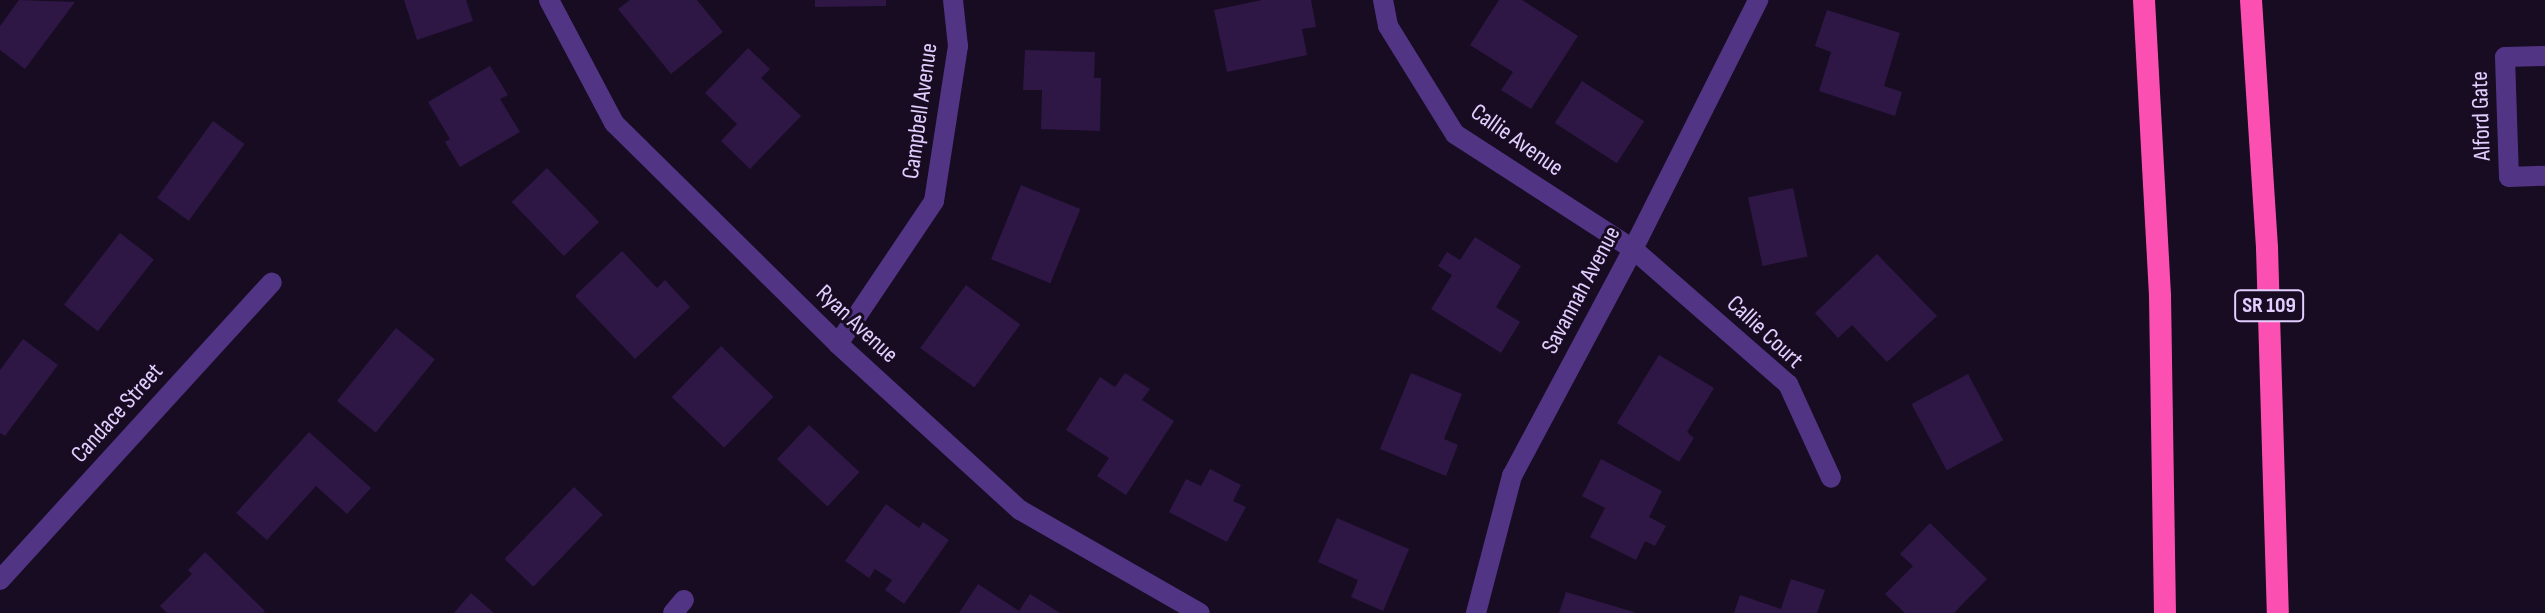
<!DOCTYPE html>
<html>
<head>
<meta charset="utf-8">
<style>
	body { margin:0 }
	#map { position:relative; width:2545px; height:613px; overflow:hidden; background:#170c22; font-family:"Sofia Sans Condensed",sans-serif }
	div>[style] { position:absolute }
	.building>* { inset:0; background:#2f1745; transform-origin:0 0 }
	.minor>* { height:20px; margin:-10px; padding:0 10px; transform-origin:10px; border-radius:10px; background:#523485 }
	.trunk>* { height:22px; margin:-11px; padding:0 11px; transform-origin:11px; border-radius:11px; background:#fb4fb2 }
	span { translate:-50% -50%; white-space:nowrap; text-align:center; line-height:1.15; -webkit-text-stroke:6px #170c22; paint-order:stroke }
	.shield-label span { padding:2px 6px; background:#170c22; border:2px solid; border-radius:6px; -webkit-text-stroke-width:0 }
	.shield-label { font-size:22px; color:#e3ceff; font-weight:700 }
	.street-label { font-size:24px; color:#e3ceff }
</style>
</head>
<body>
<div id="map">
	<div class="building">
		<i style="clip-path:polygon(19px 0,75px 2px,25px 69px,0 50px,0 26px)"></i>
		<i style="clip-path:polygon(404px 0,466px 0,473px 21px,417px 40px)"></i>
		<i style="clip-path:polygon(630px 0,697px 0,723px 32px,671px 74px,618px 9px)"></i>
		<i style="clip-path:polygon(815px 0,886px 0,886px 6px,815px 7px)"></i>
		<i style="clip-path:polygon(1262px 0,1311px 0,1316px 27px,1302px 29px,1307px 55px,1227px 72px,1214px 10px)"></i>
		<i style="clip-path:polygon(1499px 0,1522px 0,1578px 36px,1531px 109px,1501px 90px,1513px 72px,1470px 45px)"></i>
		<i style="clip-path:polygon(1827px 10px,1900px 33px,1884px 86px,1902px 92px,1895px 116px,1819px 91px,1831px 52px,1815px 46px)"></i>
		<i style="clip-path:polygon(748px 48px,770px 69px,761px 78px,801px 116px,750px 169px,721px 141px,737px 124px,705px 93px)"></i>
		<i style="clip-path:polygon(1025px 50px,1095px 52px,1094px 78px,1101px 78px,1100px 131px,1041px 129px,1042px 90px,1023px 90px)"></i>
		<i style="clip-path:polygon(490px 66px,508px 95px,500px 99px,520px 132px,460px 167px,445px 142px,450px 139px,428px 102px)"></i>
		<i style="left:1582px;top:81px;width:74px;height:50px;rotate:33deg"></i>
		<i style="left:213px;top:121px;width:39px;height:95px;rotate:36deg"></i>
		<i style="left:547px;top:168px;width:75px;height:49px;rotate:46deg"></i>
		<i style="left:1021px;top:185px;width:64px;height:80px;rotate:22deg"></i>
		<i style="left:1793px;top:188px;width:70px;height:46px;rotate:78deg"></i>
		<i style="left:120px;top:233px;width:43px;height:91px;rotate:38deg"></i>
		<i style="clip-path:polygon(1475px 237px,1521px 266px,1496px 307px,1520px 322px,1501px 353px,1431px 309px,1452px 275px,1438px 266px,1447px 252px,1460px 260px)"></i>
		<i style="clip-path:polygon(622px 251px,657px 288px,665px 280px,690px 307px,635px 359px,575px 296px)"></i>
		<i style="clip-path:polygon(1877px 254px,1937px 316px,1887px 362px,1852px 325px,1838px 338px,1815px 313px)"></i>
		<i style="left:966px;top:285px;width:67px;height:78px;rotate:36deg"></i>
		<i style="left:396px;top:328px;width:50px;height:94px;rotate:39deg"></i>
		<i style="clip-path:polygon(23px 339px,58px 365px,5px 436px,0 433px,0 370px)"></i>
		<i style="left:721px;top:346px;width:73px;height:71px;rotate:44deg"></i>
		<i style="clip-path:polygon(1659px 355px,1714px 388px,1687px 432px,1694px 438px,1679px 462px,1617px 423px)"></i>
		<i style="clip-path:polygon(1125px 373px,1150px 389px,1142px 400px,1174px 421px,1126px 495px,1097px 476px,1109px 458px,1066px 430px,1100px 377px,1115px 387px)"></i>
		<i style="clip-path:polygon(1411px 373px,1462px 394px,1444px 439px,1458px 445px,1446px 476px,1380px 449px)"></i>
		<i style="left:1968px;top:374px;width:75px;height:64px;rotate:62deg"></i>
		<i style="left:809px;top:425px;width:69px;height:47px;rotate:43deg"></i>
		<i style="clip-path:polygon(309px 432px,371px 488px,347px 514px,316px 486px,267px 540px,236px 513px)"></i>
		<i style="clip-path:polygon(1601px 459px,1662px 491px,1649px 517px,1666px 526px,1655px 546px,1645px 541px,1636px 560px,1590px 537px,1605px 508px,1582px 496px)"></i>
		<i style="clip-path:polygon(1210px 469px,1241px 485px,1233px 501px,1246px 507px,1227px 542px,1169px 512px,1186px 479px,1201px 486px)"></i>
		<i style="left:574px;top:487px;width:40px;height:100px;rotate:44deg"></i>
		<i style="clip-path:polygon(886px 504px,919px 528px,923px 522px,949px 540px,904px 604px,885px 590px,892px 580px,875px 569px,869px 578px,845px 561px)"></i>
		<i style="clip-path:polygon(1337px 518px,1409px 549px,1383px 611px,1351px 597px,1358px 580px,1318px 562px)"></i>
		<i style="clip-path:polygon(1930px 523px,1987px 579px,1954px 613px,1905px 613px,1885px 594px,1913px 566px,1900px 554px)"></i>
		<i style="clip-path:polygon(205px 552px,265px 611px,263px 613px,167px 613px,160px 606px,192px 574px,188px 570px)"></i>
		<i style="clip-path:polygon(1791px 579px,1825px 590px,1817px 613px,1734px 613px,1740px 595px,1781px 609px)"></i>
		<i style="clip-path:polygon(978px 584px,1019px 611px,1030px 594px,1060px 613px,959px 613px)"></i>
		<i style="clip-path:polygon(1566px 592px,1634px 612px,1634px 613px,1559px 613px)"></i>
		<i style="clip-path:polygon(471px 593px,494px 613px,454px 613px)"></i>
	</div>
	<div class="minor">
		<i style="left:549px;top:0;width:139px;rotate:62.1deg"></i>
		<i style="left:614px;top:123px;width:315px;rotate:44.6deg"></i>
		<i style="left:838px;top:344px;width:246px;rotate:42.4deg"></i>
		<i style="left:1020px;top:510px;width:207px;rotate:29.8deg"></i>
		<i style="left:1383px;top:0;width:26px;rotate:79deg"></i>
		<i style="left:1388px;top:26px;width:127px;rotate:58.2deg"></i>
		<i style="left:1455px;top:134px;width:212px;rotate:32.9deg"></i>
		<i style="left:1633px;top:249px;width:206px;rotate:41.1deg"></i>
		<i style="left:1788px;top:384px;width:103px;rotate:65.4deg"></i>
		<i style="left:2545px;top:56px;width:40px;rotate:178.6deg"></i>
		<i style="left:2505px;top:57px;width:120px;rotate:88.1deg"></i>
		<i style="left:2509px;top:177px;width:36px;rotate:-2deg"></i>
		<i style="left:838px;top:344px;width:172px;rotate:-56.1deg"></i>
		<i style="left:934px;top:201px;width:157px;rotate:-81.2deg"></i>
		<i style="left:958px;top:46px;width:46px;rotate:-96.2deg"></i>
		<i style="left:0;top:580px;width:403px;rotate:-47.6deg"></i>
		<i style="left:673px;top:613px;width:17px;rotate:-50deg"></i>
		<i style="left:1476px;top:613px;width:142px;rotate:-75.3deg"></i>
		<i style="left:1512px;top:476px;width:257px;rotate:-61.9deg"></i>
		<i style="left:1633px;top:249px;width:279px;rotate:-63.3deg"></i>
	</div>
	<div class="trunk">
		<i style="left:2144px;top:0;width:296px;rotate:86.9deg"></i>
		<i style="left:2160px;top:296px;width:317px;rotate:89.1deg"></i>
		<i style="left:2251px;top:0;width:249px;rotate:86.3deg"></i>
		<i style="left:2267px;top:248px;width:365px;rotate:88.3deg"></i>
	</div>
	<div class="shield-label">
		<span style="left:2269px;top:306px">SR 109</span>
	</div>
	<div class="street-label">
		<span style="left:920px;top:111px;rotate:-82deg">Campbell Avenue</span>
		<span style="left:2481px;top:116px;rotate:-92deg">Alford Gate</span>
		<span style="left:1517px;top:140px;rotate:35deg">Callie Avenue</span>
		<span style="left:1581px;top:290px;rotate:-62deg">Savannah Avenue</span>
		<span style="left:857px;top:324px;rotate:43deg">Ryan Avenue</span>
		<span style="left:1765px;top:332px;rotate:43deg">Callie Court</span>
		<span style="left:117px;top:413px;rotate:-48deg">Candace Street</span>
	</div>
</div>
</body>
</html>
